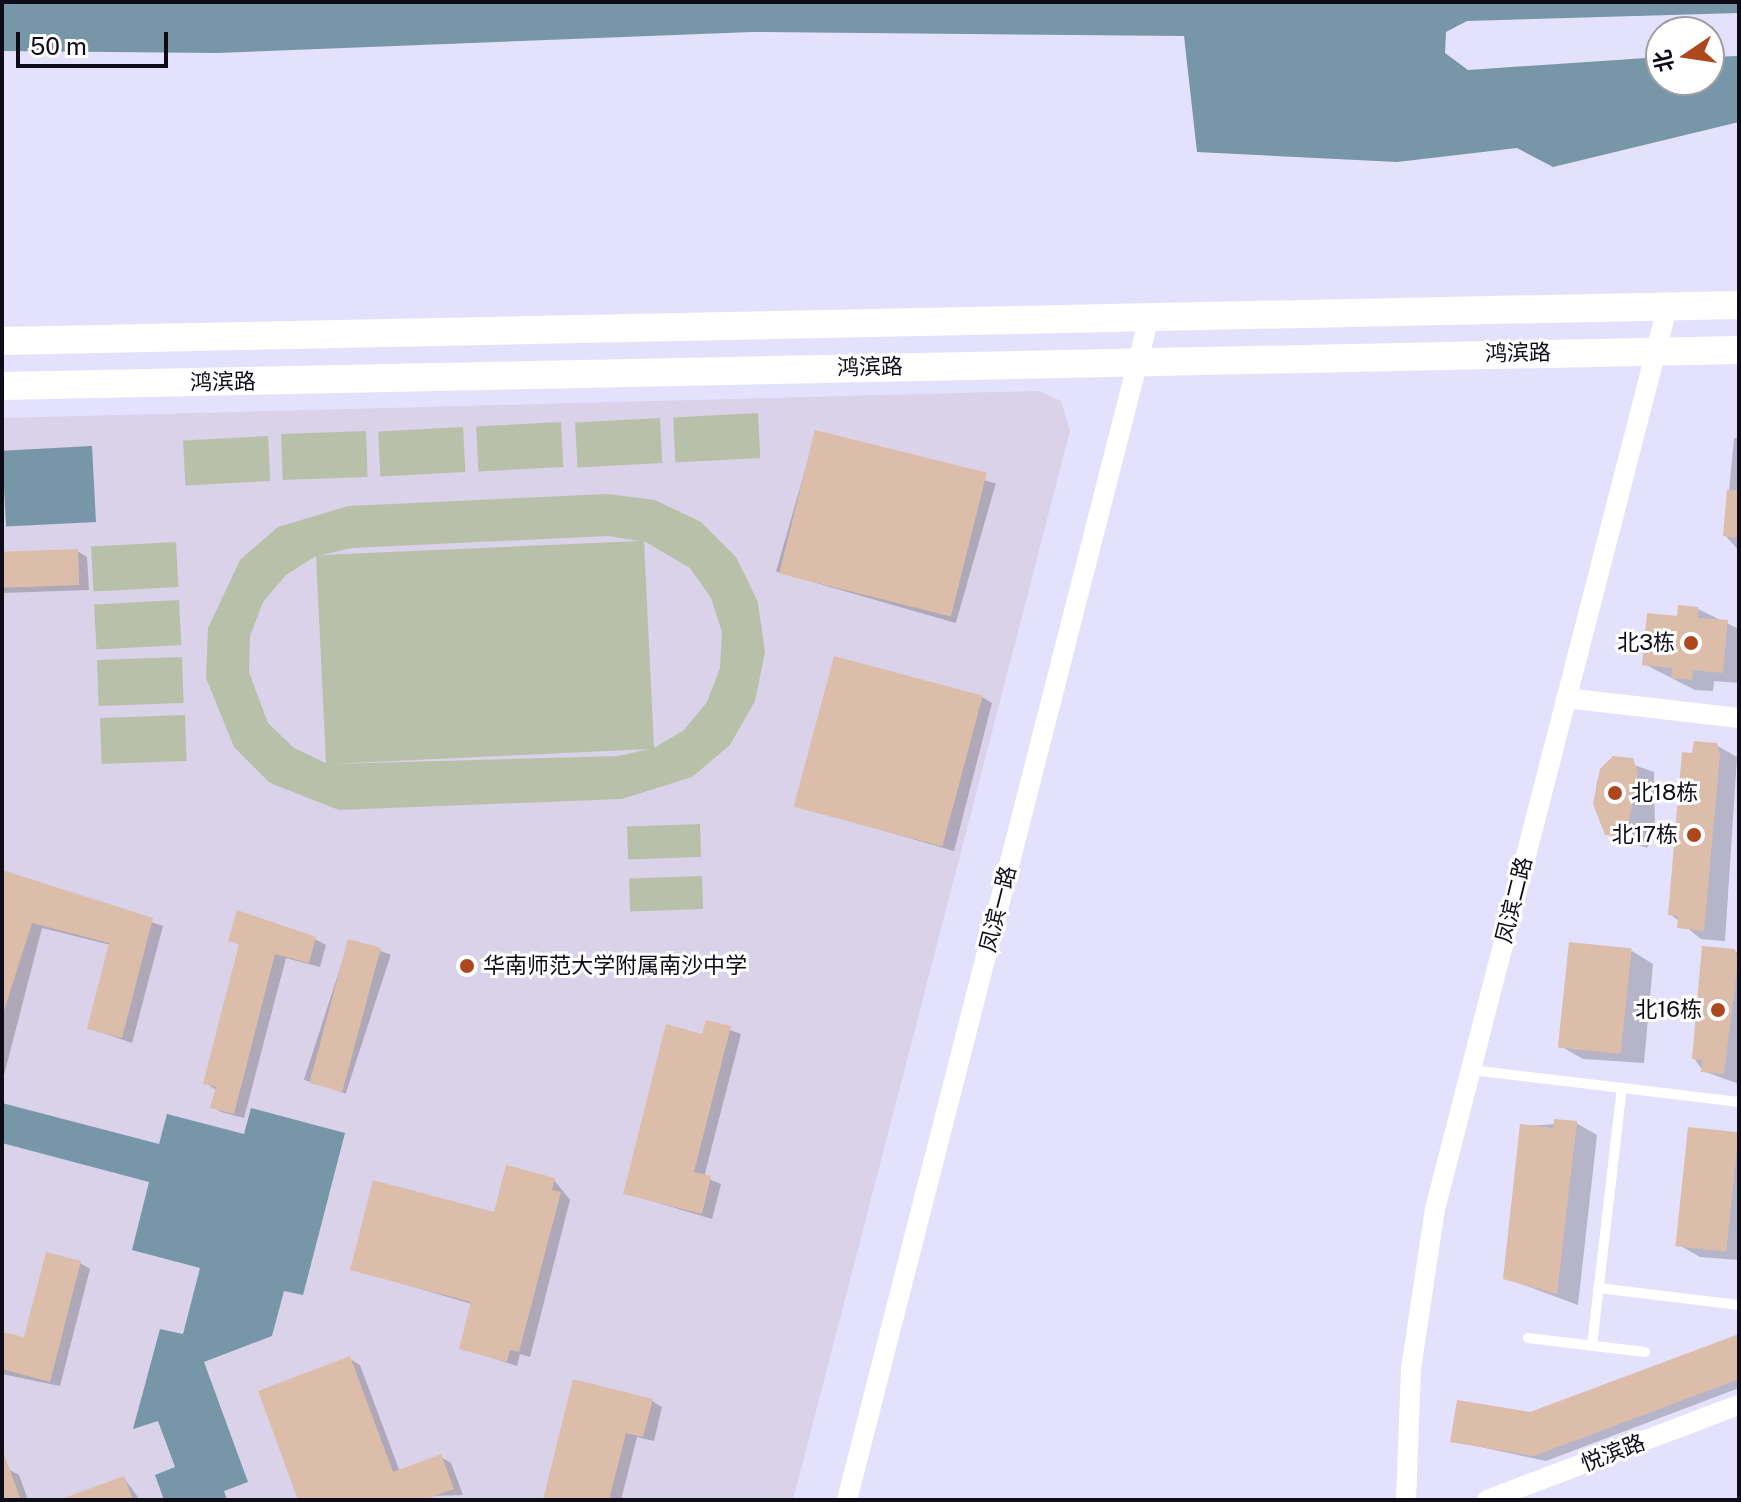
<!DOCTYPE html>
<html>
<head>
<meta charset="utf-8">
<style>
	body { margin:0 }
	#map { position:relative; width:1741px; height:1502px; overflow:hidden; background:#e4e1fc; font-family:"Public Sans","Noto Sans SC",sans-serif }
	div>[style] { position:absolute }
	.education>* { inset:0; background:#dad2e8 }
	.green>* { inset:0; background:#b9c0aa; transform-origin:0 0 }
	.water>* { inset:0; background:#7797a8; transform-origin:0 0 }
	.shadow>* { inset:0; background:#0003; transform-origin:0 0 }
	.building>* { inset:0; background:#dbbdaa; transform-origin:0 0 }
	.lane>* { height:10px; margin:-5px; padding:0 5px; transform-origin:5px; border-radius:5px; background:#fff }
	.street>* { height:20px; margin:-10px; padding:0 10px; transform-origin:10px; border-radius:10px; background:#fff }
	.secondary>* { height:28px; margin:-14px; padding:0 14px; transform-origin:14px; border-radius:14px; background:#fff }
	.dots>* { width:22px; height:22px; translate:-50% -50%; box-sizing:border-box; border:4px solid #fff; border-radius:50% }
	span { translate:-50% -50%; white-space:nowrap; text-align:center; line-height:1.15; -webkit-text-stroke:6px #fff; paint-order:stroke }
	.street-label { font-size:22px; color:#0e0c18 }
	.poi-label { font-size:22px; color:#0e0c18 }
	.right { translate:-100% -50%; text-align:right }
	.left { translate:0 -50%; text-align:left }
	.frame { position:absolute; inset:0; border:4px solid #0e0c18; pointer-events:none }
	.north { position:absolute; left:1645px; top:16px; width:80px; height:80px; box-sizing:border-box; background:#fff; border:2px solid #9f9ea3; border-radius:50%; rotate:257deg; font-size:22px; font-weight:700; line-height:32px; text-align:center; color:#0e0c18 }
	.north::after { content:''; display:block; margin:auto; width:28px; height:36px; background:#ad471d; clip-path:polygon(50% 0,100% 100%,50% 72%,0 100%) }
	.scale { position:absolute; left:16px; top:32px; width:152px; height:36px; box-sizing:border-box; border:4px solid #0e0c18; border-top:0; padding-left:10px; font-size:24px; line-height:28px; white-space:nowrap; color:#0e0c18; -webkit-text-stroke:6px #fff; paint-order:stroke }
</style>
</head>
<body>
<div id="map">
	<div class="education">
		<i style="clip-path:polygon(1039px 391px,1061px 401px,1070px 431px,793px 1500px,2px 1500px,2px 418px)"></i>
	</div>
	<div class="green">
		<i style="left:758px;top:413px;width:45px;height:85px;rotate:87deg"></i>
		<i style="left:660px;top:418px;width:45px;height:85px;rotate:87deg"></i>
		<i style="left:561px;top:422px;width:45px;height:85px;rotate:87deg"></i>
		<i style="left:463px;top:427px;width:45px;height:85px;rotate:87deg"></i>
		<i style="left:366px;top:431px;width:46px;height:85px;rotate:88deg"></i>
		<i style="left:268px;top:436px;width:45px;height:85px;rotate:87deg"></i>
		<i style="clip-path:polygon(evenodd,607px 494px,655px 500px,701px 522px,736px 557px,758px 602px,765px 652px,755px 701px,730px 745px,692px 777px,622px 799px,339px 810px,270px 783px,234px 747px,206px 678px,208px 628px,240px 560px,278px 527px,348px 506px,607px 494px,608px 536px,639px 541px,321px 555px,352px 548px,608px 536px,607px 494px,644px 541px,690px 568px,711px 598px,722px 632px,720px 668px,707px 702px,684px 730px,654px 748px,644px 541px,607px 494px,316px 556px,326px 763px,294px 748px,268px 723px,249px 672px,250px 636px,263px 602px,286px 575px,316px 556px,607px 494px,649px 749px,618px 756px,331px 764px,649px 749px)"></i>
		<i style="left:176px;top:542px;width:45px;height:85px;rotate:87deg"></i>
		<i style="left:179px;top:600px;width:45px;height:85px;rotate:87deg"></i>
		<i style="left:182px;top:657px;width:46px;height:85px;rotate:88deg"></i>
		<i style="left:185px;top:715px;width:46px;height:85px;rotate:88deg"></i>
		<i style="left:700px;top:824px;width:33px;height:73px;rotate:88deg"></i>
		<i style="left:702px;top:876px;width:33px;height:73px;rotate:88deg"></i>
	</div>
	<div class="water">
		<i style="clip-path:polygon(2px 2px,1739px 2px,1739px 13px,1467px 21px,1446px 32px,1445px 53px,1468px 70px,1661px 57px,1661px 80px,1709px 80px,1709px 57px,1739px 56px,1739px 122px,1553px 167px,1517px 148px,1397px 162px,1197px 152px,1184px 36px,752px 32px,217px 53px,2px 51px)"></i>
		<i style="left:92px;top:446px;width:76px;height:90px;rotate:87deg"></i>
		<i style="clip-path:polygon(2px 1103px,159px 1144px,167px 1114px,244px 1134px,251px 1108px,345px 1133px,303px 1295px,284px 1291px,272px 1336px,204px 1362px,248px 1482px,224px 1491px,227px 1500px,164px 1500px,155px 1475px,175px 1467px,158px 1421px,133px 1429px,160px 1329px,183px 1334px,200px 1268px,132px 1250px,149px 1182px,2px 1143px)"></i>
	</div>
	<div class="shadow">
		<i style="left:816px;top:432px;width:187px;height:145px;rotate:16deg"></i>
		<i style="clip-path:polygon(1734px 438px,1739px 438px,1739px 551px,1725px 535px)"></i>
		<i style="clip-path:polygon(77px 551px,87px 557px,89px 590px,2px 593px,2px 555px)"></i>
		<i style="clip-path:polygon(1698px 609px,1739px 629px,1739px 683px,1714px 681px,1713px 691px,1695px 690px,1644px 664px)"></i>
		<i style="clip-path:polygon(982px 697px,992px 703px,954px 851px,798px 806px)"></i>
		<i style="clip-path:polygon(1716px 745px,1737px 757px,1725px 941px,1701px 939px,1670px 914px,1694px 755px)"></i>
		<i style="clip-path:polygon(1614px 758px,1654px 772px,1655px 831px,1647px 848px,1607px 833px,1595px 804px,1597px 781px)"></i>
		<i style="clip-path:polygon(2px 873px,163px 926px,132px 1043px,89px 1028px,111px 945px,42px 928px,2px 1083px)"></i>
		<i style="clip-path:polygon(315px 939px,326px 945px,320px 967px,286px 958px,244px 1118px,221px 1112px,213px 1107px,217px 1090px,205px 1083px,241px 946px,231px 940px)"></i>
		<i style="left:349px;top:941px;width:44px;height:146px;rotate:18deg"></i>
		<i style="clip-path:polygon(1704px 948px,1739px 952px,1739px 1084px,1703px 1071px,1694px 1058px)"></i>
		<i style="clip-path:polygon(1632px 951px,1653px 964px,1644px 1063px,1583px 1059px,1562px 1047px)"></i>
		<i style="clip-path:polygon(708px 1022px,741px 1034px,704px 1177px,721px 1184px,712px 1219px,625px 1193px)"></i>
		<i style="clip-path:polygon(1576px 1123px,1597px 1135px,1578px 1305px,1505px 1278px,1522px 1126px)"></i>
		<i style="clip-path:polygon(1689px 1130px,1739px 1134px,1739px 1260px,1700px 1257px,1679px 1245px)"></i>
		<i style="clip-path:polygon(554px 1180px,570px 1200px,530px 1357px,520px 1354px,517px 1366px,461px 1348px,472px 1304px,352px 1269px,496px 1215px)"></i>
		<i style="clip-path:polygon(80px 1263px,90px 1269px,60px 1386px,2px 1374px,2px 1334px,25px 1340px)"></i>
		<i style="clip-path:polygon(1739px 1336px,1739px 1388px,1546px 1461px,1453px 1441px)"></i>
		<i style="clip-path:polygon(350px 1359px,360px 1365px,400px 1472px,441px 1457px,451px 1463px,463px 1495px,300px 1500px)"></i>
		<i style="clip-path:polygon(652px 1401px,662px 1407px,654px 1441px,637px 1437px,621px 1500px,545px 1500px)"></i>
		<i style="clip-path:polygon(8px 1469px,19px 1475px,28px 1500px,2px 1500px,2px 1471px)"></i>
		<i style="clip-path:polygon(124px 1478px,140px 1500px,97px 1500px)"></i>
	</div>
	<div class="building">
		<i style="left:815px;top:430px;width:177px;height:148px;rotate:14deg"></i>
		<i style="clip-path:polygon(1727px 490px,1739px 490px,1739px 538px,1723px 536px)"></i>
		<i style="left:78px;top:549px;width:36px;height:76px;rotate:88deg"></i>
		<i style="clip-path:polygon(1678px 605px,1698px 607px,1698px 618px,1728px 620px,1723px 673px,1693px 670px,1692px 680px,1671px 678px,1672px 668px,1642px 665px,1647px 613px,1677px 616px)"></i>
		<i style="left:834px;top:656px;width:154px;height:156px;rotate:15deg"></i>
		<i style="clip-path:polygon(1694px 741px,1717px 743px,1720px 756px,1704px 931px,1677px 928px,1678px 916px,1668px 915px,1682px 752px,1692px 753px)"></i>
		<i style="clip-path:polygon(1613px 756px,1633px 758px,1638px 773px,1626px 837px,1605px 835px,1593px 804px,1600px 769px)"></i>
		<i style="clip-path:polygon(2px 870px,153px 918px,122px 1038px,87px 1029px,109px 943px,32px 923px,2px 1017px)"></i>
		<i style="clip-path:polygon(237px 910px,316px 937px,309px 963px,275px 954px,234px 1114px,210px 1108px,216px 1087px,203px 1084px,239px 944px,228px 941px)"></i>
		<i style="left:348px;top:939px;width:34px;height:149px;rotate:15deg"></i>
		<i style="left:1569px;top:942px;width:63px;height:106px;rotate:6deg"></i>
		<i style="clip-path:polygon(1702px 946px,1735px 949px,1738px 962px,1724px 1074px,1701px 1072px,1702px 1060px,1692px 1059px)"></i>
		<i style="clip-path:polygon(706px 1020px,731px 1026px,694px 1172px,711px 1176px,702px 1214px,623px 1194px,666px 1024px,702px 1034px)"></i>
		<i style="clip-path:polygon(1554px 1119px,1577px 1121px,1557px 1294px,1503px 1279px,1520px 1124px,1553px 1128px)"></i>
		<i style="left:1688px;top:1127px;width:51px;height:120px;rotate:6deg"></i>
		<i style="clip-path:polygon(506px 1165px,555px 1178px,552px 1190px,561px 1192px,519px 1352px,510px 1350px,507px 1362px,459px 1349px,471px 1302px,350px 1270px,373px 1180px,494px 1212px)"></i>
		<i style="clip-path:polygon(46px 1252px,81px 1261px,50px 1382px,2px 1369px,2px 1332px,24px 1337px)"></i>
		<i style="clip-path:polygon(1739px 1334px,1739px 1379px,1534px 1456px,1450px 1442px,1457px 1400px,1530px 1412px)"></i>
		<i style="clip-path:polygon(350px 1356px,393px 1472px,441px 1454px,454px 1489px,424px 1500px,298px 1500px,258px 1391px)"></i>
		<i style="clip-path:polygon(573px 1379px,653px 1399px,643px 1437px,626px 1433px,609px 1500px,543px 1500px)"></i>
		<i style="clip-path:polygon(4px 1454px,21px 1500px,2px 1500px)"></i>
		<i style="clip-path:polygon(124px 1476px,133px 1500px,64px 1500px,64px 1498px)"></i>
	</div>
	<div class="lane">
		<i style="left:1471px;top:1070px;width:270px;rotate:6.8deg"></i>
		<i style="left:1598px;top:1288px;width:142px;rotate:6.9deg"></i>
		<i style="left:1528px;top:1338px;width:118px;rotate:6.8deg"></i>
		<i style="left:1592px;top:1346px;width:260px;rotate:-83.4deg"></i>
	</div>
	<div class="street">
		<i style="left:1566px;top:698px;width:174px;rotate:6.6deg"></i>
		<i style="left:847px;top:1500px;width:1220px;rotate:-75.67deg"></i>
		<i style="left:1406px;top:1500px;width:131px;rotate:-87.8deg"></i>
		<i style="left:1411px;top:1369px;width:162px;rotate:-81.5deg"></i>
		<i style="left:1435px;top:1209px;width:930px;rotate:-75.56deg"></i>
		<i style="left:1487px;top:1500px;width:269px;rotate:-20.7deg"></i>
	</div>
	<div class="secondary">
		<i style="left:2px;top:341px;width:1737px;rotate:-1.19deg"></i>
		<i style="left:2px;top:386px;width:1737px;rotate:-1.19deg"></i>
	</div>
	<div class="dots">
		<i style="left:1691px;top:643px;background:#ad471d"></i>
		<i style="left:1615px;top:793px;background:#ad471d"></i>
		<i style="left:1694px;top:835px;background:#ad471d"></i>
		<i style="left:467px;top:966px;background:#ad471d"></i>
		<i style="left:1718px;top:1010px;background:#ad471d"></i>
	</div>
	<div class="street-label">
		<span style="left:1518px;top:353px;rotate:-1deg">鸿滨路</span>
		<span style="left:870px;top:367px;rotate:-1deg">鸿滨路</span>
		<span style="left:223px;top:382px;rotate:-1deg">鸿滨路</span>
		<span style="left:1514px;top:900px;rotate:-76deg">凤滨二路</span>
		<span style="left:998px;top:909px;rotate:-76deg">凤滨一路</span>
		<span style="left:1613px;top:1453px;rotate:-21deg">悦滨路</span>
	</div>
	<div class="poi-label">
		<span class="right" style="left:1675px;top:643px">北3栋</span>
		<span class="left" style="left:1631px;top:793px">北18栋</span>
		<span class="right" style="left:1678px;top:835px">北17栋</span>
		<span class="left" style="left:483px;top:966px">华南师范大学附属南沙中学</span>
		<span class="right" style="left:1702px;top:1010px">北16栋</span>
	</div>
	<div class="frame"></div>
	<div class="north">北</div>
	<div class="scale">50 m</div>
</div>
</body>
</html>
